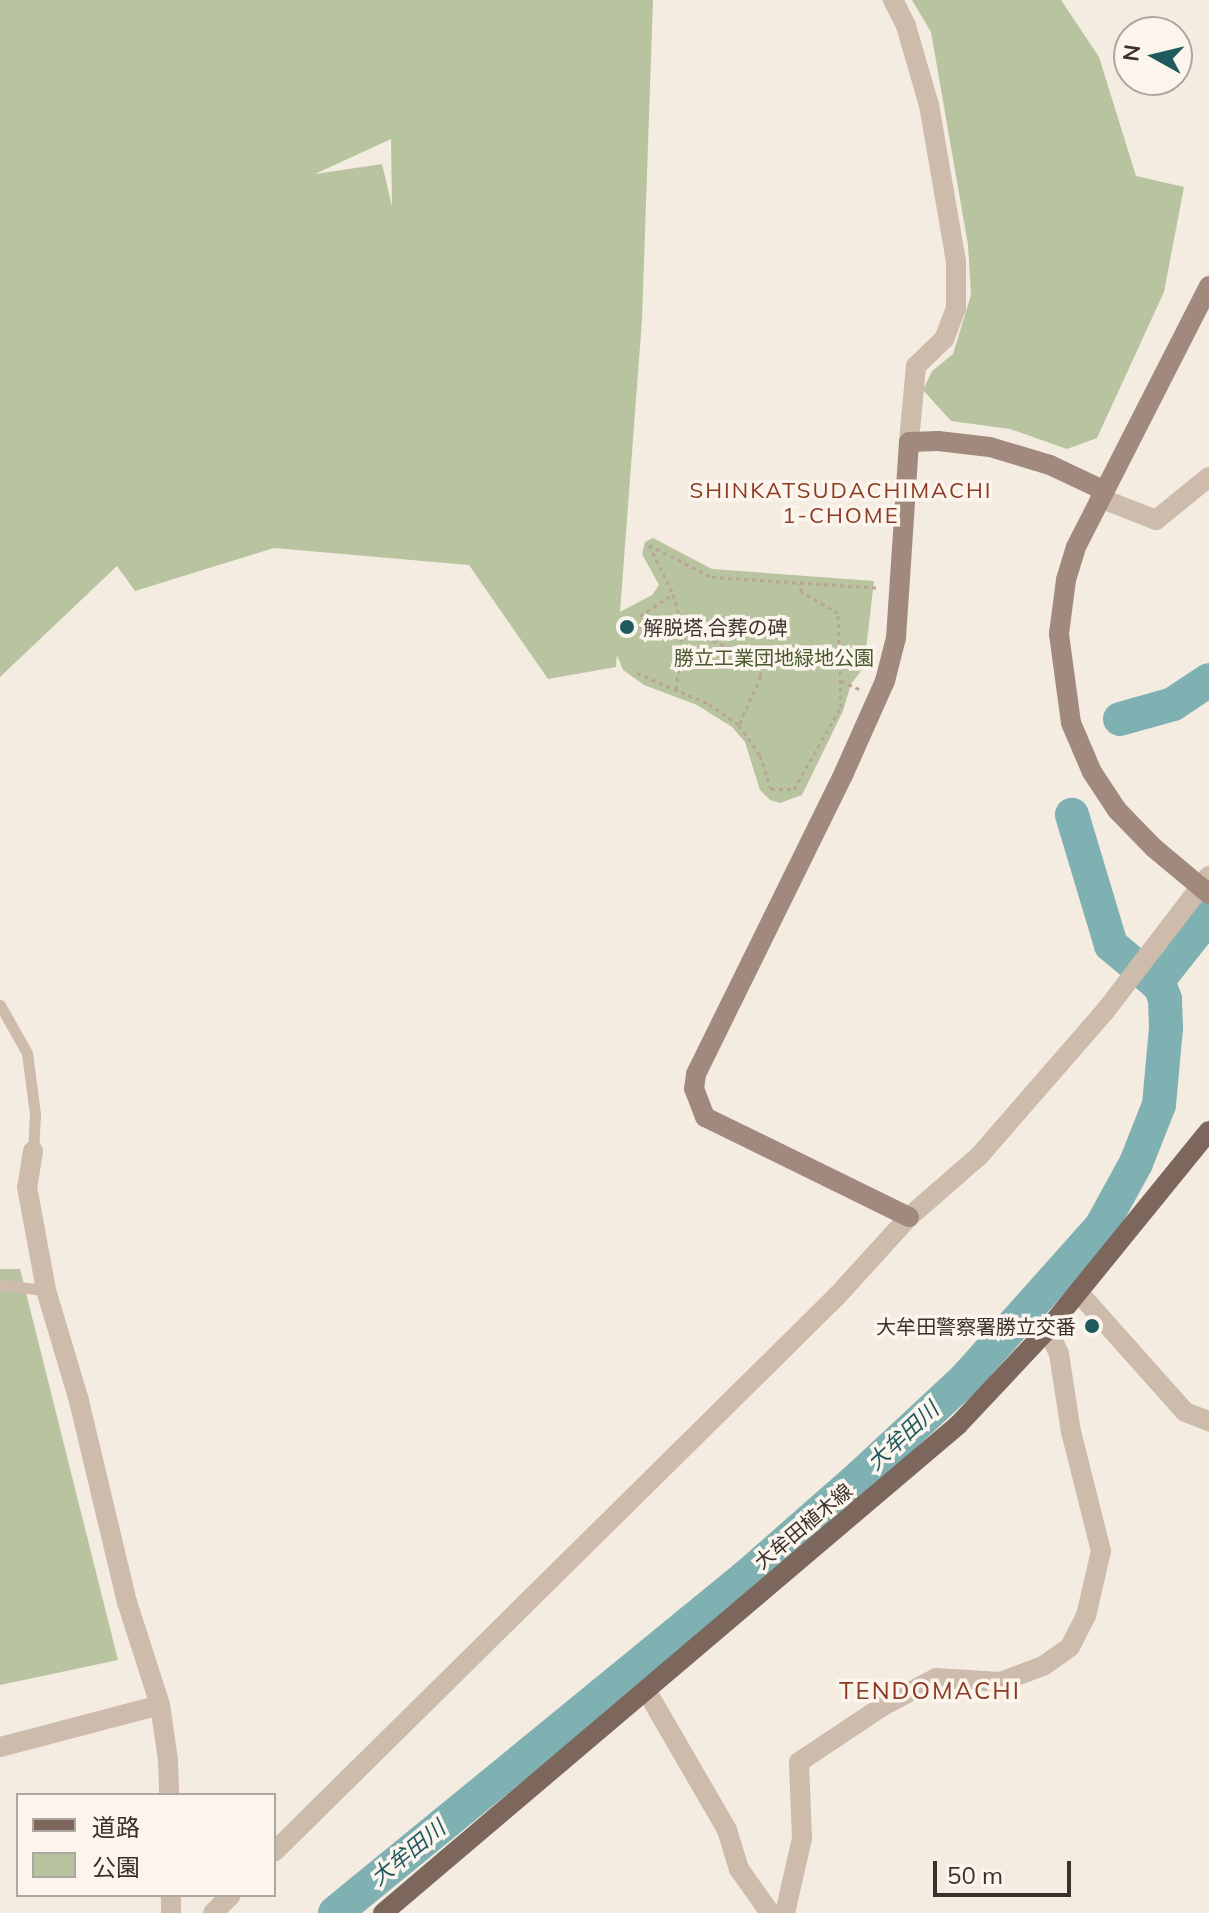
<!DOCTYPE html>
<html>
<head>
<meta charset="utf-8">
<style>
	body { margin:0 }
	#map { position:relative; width:1209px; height:1913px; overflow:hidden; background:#f4ebe1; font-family:Mulish,"Noto Sans JP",sans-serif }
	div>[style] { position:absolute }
	.green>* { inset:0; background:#b8c4a0 }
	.river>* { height:34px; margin:-17px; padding:0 17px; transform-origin:17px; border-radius:17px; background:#7fb0b2 }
	.path>* { height:3px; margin-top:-1.5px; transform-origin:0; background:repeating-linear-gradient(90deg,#b9a596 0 4px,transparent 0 8px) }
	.lane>* { height:11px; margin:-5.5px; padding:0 5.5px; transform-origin:5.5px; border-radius:5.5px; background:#cdbbac }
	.street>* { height:20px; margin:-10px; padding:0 10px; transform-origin:10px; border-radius:10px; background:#cdbbac }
	.secondary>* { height:20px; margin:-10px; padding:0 10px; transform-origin:10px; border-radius:10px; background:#a18a7d }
	.primary>* { height:20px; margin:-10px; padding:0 10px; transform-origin:10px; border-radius:10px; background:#7d675c }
	.dots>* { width:22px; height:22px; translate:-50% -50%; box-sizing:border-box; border:4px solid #fbf5ee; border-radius:50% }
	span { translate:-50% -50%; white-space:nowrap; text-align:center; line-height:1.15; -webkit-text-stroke:7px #fbf5ee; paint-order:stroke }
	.poi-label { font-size:20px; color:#3b302b }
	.left { translate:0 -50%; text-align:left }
	.right { translate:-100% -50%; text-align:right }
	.park-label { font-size:20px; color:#4a5a2e }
	.street-label { font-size:20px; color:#3b302b }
	.neighbourhood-label { font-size:22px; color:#8c3b22; letter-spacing:2px }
	.water-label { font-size:22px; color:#1f5a5e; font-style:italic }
	.quarter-label { font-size:24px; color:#8c3b22; letter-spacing:2px }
	.legend { position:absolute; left:16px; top:1793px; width:260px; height:104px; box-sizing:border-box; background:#fbf5ee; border:2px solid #aea6a0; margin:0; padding:10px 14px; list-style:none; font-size:24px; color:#3b302b }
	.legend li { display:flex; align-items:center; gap:16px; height:40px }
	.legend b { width:40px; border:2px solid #aea6a0 }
	.north { position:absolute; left:1113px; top:16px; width:80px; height:80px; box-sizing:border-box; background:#fbf5ee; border:2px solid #aea6a0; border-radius:50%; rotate:278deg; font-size:22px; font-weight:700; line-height:32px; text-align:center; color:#3b302b }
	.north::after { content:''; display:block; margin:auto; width:28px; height:36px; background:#1f5a5e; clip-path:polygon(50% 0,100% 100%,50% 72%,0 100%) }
	.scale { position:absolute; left:933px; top:1861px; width:138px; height:36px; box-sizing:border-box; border:4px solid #3b302b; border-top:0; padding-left:10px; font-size:24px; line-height:28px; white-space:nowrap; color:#3b302b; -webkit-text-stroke:6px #fbf5ee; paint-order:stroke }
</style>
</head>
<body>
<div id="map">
	<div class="green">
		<i style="clip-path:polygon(evenodd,0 0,653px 0,642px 320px,620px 612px,652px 595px,659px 585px,642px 554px,645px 542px,653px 538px,712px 569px,874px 581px,864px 667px,851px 684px,843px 711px,802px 795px,780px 803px,770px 800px,760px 790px,745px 742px,732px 727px,697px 705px,644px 685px,623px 670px,617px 655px,616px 667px,548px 679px,469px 565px,274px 548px,135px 591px,117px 566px,0 677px,0 0,391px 139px,392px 206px,382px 164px,315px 174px,391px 139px)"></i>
		<i style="clip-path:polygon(912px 0,1061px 0,1099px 57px,1136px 176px,1184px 187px,1164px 292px,1097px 438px,1067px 449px,1010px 429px,951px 421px,923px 390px,932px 371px,953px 354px,971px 295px,968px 245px,931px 32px)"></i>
		<i style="clip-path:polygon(0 1269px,20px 1269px,118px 1660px,0 1685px)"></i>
	</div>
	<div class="river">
		<i style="left:1120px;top:719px;width:55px;rotate:-15.8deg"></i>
		<i style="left:1173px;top:704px;width:43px;rotate:-33.7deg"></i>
		<i style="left:1156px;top:983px;width:85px;rotate:-51.7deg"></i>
		<i style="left:335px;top:1913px;width:532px;rotate:-39.28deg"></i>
		<i style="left:747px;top:1576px;width:152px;rotate:-41.3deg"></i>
		<i style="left:861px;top:1476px;width:142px;rotate:-43deg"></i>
		<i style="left:965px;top:1379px;width:204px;rotate:-48.2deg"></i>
		<i style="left:1101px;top:1227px;width:73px;rotate:-61.3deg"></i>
		<i style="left:1136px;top:1163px;width:62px;rotate:-68.4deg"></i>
		<i style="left:1159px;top:1105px;width:77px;rotate:-84.8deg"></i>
		<i style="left:1166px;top:1028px;width:29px;rotate:-92deg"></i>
		<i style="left:1165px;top:999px;width:14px;rotate:-111deg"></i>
		<i style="left:1160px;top:986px;width:64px;rotate:-140.1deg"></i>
		<i style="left:1111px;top:945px;width:136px;rotate:-106.7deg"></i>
	</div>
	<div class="path">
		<i style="left:649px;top:545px;width:71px;rotate:26.9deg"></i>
		<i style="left:712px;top:577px;width:168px;rotate:3.7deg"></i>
		<i style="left:649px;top:545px;width:55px;rotate:63.9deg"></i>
		<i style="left:673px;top:594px;width:36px;rotate:74deg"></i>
		<i style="left:640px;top:616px;width:40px;rotate:-34deg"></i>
		<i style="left:637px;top:673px;width:78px;rotate:23.3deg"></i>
		<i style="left:709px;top:704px;width:37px;rotate:35deg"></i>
		<i style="left:739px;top:725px;width:37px;rotate:55deg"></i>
		<i style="left:760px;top:755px;width:36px;rotate:72deg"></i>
		<i style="left:771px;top:789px;width:23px"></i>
		<i style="left:794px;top:789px;width:95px;rotate:-60.2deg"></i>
		<i style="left:841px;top:707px;width:94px;rotate:-91.8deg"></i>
		<i style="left:838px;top:613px;width:42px;rotate:-149.7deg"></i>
		<i style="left:802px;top:592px;width:9px;rotate:-108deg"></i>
		<i style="left:841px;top:681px;width:20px;rotate:24deg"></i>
		<i style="left:676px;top:689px;width:60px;rotate:-83.3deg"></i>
		<i style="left:683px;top:629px;width:49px;rotate:21.4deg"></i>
		<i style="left:729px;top:647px;width:34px;rotate:30deg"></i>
		<i style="left:759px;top:664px;width:12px;rotate:81deg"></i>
		<i style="left:761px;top:676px;width:54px;rotate:114.2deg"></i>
	</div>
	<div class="lane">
		<i style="left:0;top:1005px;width:55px;rotate:60.6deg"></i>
		<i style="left:27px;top:1053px;width:62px;rotate:82.5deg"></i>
		<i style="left:35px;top:1114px;width:37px;rotate:93deg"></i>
		<i style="left:0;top:1285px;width:46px;rotate:6.2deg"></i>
	</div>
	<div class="street">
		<i style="left:893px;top:0;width:29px;rotate:63deg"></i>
		<i style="left:906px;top:26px;width:82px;rotate:73.8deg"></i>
		<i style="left:929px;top:105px;width:158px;rotate:80.2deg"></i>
		<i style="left:956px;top:261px;width:47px;rotate:90deg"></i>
		<i style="left:956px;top:308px;width:33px;rotate:111deg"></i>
		<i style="left:944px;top:339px;width:39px;rotate:136deg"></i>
		<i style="left:916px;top:366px;width:76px;rotate:95.3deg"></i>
		<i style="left:1100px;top:498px;width:60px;rotate:21.4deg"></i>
		<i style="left:1156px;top:520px;width:68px;rotate:-39.1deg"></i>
		<i style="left:33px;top:1151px;width:36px;rotate:99deg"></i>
		<i style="left:27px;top:1187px;width:105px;rotate:79.5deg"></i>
		<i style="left:46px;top:1290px;width:116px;rotate:73.4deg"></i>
		<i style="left:79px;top:1401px;width:207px;rotate:76.6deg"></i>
		<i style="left:127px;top:1602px;width:108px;rotate:72.2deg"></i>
		<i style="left:160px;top:1705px;width:56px;rotate:81.7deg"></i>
		<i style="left:168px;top:1760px;width:35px;rotate:88deg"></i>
		<i style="left:1079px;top:1293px;width:159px;rotate:48.3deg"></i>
		<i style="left:1185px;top:1412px;width:26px;rotate:21deg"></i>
		<i style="left:646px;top:1690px;width:162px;rotate:59.9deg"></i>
		<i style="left:727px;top:1830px;width:41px;rotate:72.9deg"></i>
		<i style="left:739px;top:1869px;width:54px;rotate:54.8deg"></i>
		<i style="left:0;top:1747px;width:165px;rotate:-14.7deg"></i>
		<i style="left:274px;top:1852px;width:791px;rotate:-44.64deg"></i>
		<i style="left:837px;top:1296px;width:107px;rotate:-47.7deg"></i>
		<i style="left:909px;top:1217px;width:94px;rotate:-41.1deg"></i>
		<i style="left:980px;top:1155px;width:192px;rotate:-49deg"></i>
		<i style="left:1106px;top:1010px;width:169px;rotate:-52.5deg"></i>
		<i style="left:171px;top:1895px;width:18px;rotate:90deg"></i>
		<i style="left:213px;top:1913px;width:25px;rotate:-45deg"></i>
		<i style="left:785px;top:1913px;width:77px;rotate:-77.2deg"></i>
		<i style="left:802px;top:1838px;width:76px;rotate:-92.3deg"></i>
		<i style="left:799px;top:1762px;width:101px;rotate:-33.7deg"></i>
		<i style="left:883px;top:1706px;width:60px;rotate:-27.8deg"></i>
		<i style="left:936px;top:1678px;width:64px;rotate:3.6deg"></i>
		<i style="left:1000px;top:1682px;width:46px;rotate:-20.4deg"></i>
		<i style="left:1043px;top:1666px;width:33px;rotate:-35deg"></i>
		<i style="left:1070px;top:1647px;width:35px;rotate:-63deg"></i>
		<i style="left:1086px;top:1616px;width:67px;rotate:-77deg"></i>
		<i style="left:1101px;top:1551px;width:123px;rotate:-104.1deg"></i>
		<i style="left:1071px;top:1432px;width:79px;rotate:-98.7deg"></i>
		<i style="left:1059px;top:1354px;width:27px;rotate:-114deg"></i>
	</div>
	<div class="secondary">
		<i style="left:1209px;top:286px;width:293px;rotate:117deg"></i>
		<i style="left:1076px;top:547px;width:34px;rotate:107deg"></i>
		<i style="left:1066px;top:580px;width:54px;rotate:97.4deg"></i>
		<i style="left:1059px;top:634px;width:90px;rotate:82.3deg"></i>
		<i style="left:1071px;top:723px;width:53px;rotate:66.8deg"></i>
		<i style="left:1092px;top:772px;width:45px;rotate:56.7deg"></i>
		<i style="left:1117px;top:810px;width:53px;rotate:45.8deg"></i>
		<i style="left:1154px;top:848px;width:72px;rotate:39.9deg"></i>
		<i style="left:909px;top:1217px;width:227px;rotate:-153.9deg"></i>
		<i style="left:705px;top:1117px;width:30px;rotate:-111deg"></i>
		<i style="left:694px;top:1089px;width:15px;rotate:-82deg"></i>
		<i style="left:696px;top:1074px;width:335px;rotate:-63.8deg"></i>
		<i style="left:844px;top:773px;width:101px;rotate:-66deg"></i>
		<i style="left:885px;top:681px;width:44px;rotate:-75.7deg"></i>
		<i style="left:896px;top:638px;width:196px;rotate:-86.2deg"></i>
		<i style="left:909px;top:442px;width:29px;rotate:-2deg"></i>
		<i style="left:938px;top:441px;width:52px;rotate:6.6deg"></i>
		<i style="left:990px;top:447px;width:63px;rotate:16.7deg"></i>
		<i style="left:1050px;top:465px;width:59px;rotate:25.3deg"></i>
	</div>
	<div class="primary">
		<i style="left:383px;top:1913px;width:754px;rotate:-40.32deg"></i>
		<i style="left:958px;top:1425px;width:132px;rotate:-46.8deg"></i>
		<i style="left:1048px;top:1329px;width:255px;rotate:-50.9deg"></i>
	</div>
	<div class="dots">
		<i style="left:627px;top:627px;background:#1f5a5e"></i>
		<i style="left:1092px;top:1326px;background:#1f5a5e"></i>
	</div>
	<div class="poi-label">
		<span class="left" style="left:643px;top:627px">解脱塔,合葬の碑</span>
		<span class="right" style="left:1076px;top:1326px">大牟田警察署勝立交番</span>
	</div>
	<div class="park-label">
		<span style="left:774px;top:657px">勝立工業団地緑地公園</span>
	</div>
	<div class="street-label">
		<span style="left:803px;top:1526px;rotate:-40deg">大牟田植木線</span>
	</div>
	<div class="neighbourhood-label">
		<span style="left:841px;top:503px">SHINKATSUDACHIMACHI<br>1-CHOME</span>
	</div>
	<div class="water-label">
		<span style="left:903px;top:1436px;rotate:-43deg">大牟田川</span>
		<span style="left:408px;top:1853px;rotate:-39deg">大牟田川</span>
	</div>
	<div class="quarter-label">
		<span style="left:930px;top:1691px">TENDOMACHI</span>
	</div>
	<ul class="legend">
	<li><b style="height:10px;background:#7d675c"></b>道路</li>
	<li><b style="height:22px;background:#b8c4a0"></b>公園</li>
	</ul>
	<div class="north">N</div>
	<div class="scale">50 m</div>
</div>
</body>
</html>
